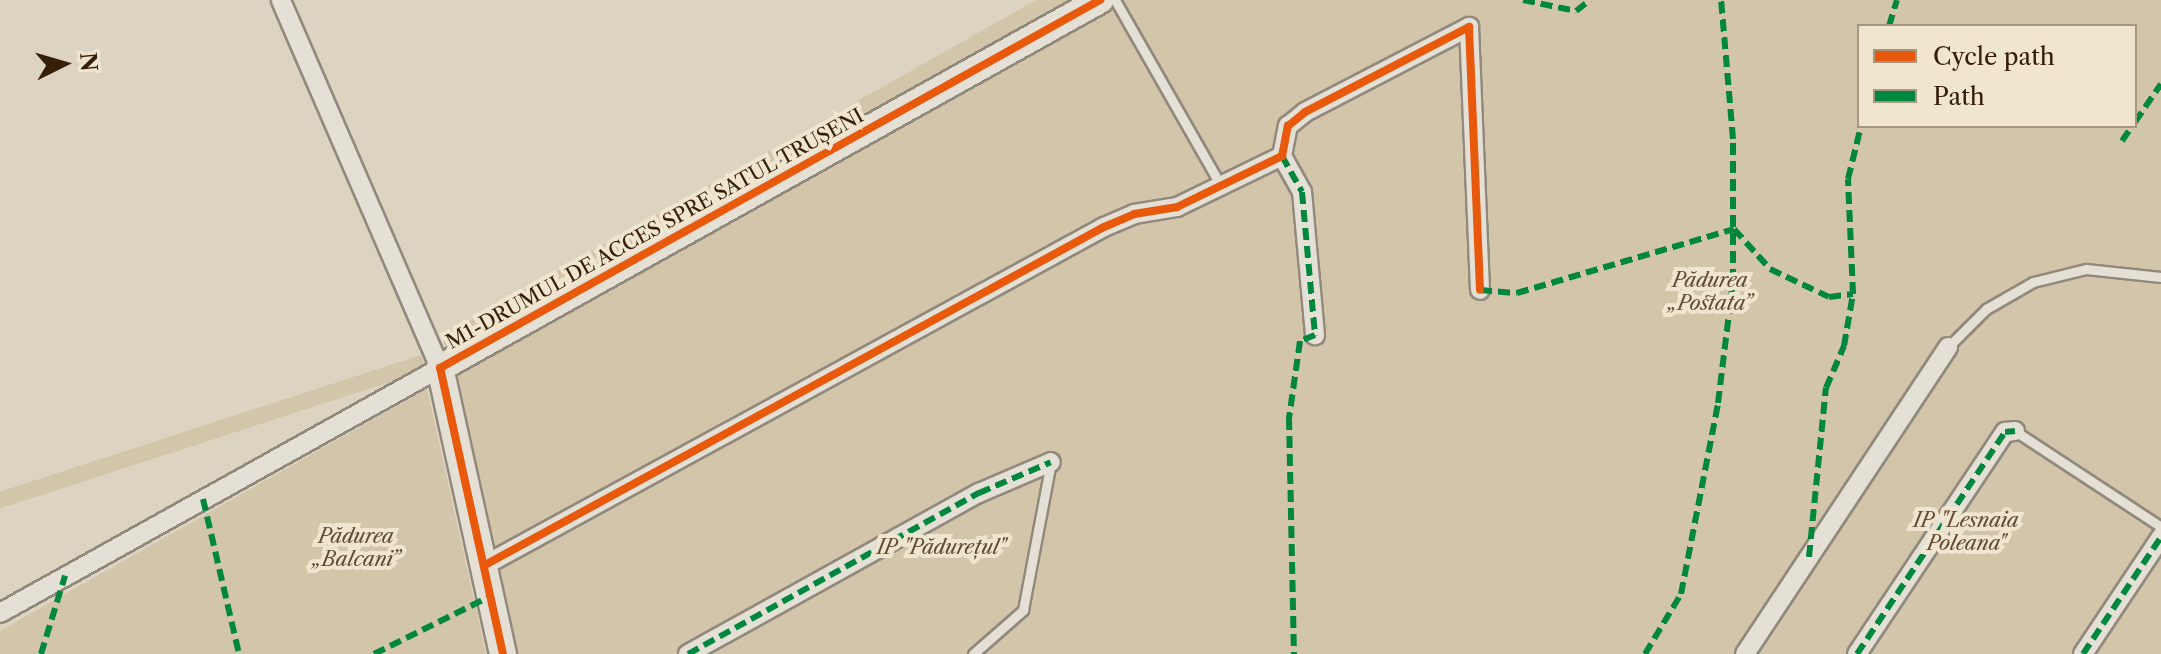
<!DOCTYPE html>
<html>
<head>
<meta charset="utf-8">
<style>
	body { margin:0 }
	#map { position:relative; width:2161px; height:654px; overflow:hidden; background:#dcd4c1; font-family:"Libre Caslon Text",serif }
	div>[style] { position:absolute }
	.green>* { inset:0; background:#d2c5aa; transform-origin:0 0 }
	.roads { filter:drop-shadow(2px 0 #91897c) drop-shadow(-2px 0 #91897c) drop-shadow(0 2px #91897c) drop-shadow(0 -2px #91897c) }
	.lane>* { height:9px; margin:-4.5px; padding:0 4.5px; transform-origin:4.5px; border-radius:4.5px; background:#e4e0d6 }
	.street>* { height:18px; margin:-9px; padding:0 9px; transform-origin:9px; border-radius:9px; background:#e4e0d6 }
	.secondary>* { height:26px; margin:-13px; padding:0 13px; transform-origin:13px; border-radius:13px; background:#e4e0d6 }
	.quiet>* { height:6px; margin-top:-3px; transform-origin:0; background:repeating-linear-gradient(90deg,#00873e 0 12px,transparent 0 18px) }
	.cycleway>* { height:8px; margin:-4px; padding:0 4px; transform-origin:4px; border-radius:4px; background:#e8590c }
	span { translate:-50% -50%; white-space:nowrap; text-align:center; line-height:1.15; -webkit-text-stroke:8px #f0e6cf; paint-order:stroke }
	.street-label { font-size:20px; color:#361e09 }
	.park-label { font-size:20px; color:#624c34; font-style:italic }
	.legend { position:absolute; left:1857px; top:24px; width:280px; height:104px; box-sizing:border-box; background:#f0e6cf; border:2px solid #a69680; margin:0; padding:10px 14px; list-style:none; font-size:24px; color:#361e09 }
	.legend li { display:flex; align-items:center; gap:16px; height:40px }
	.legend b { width:40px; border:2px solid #a69680 }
	.north { position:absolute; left:24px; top:24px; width:80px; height:80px; -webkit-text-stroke:6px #f0e6cf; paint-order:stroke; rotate:85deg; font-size:22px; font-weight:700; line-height:32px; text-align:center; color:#361e09 }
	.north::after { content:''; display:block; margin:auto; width:28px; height:36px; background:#361e09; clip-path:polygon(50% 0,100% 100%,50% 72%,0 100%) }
</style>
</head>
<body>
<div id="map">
	<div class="green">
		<i style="clip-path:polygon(1036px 0,1081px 0,449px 351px,441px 337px)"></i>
		<i style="clip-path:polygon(evenodd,1121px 0,2161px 0,2161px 654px,509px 654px,450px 382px,455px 373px,1121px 0,1859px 26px,2135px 26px,2135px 126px,1859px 126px,1859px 26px,1121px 0,1943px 344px,1957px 353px,1946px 370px,1932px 361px,1943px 344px)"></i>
		<i style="left:421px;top:355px;width:16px;height:481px;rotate:72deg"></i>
		<i style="clip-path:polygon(427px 389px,486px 654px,0 654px,0 631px)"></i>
	</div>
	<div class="roads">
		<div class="lane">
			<i style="left:1115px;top:0;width:214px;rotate:60.3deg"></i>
			<i style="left:1948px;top:347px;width:54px;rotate:-45deg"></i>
			<i style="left:1986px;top:309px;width:54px;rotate:-29.9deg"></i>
			<i style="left:2033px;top:282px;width:55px;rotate:-13.8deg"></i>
			<i style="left:2086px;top:269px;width:75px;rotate:6.1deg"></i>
			<i style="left:2015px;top:431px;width:175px;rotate:33.3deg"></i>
			<i style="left:973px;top:654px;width:67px;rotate:-41.3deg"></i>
			<i style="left:1023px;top:610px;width:151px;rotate:-79.3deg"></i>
		</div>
		<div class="street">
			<i style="left:1282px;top:156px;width:41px;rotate:60.9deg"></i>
			<i style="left:1302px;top:192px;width:144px;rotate:84.8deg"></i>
			<i style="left:485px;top:565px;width:705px;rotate:-28.64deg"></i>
			<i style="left:1104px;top:227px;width:33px;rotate:-23deg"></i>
			<i style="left:1134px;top:214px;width:44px;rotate:-9.2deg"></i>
			<i style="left:1177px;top:207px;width:117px;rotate:-25.9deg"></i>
			<i style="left:1282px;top:156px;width:31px;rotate:-79deg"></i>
			<i style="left:1288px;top:126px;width:22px;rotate:-39deg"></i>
			<i style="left:1305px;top:112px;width:185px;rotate:-27.4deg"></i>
			<i style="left:1469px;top:27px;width:263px;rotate:87.6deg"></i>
			<i style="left:0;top:613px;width:504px;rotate:-29.11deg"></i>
			<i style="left:440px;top:368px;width:401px;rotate:-113.4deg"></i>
			<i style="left:688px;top:654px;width:333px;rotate:-29deg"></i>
			<i style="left:979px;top:493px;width:78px;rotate:-23.3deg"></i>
			<i style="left:1745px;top:654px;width:368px;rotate:-56.5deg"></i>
			<i style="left:1857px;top:654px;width:267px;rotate:-56.3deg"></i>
			<i style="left:2005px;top:432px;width:10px;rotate:-6deg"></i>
			<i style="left:2083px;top:654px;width:141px;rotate:-56.3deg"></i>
		</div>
		<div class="secondary">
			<i style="left:503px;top:654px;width:293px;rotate:-102.4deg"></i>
			<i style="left:440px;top:368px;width:756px;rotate:-29.14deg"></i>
		</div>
	</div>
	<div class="quiet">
		<i style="left:1523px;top:0;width:54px;rotate:11.7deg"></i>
		<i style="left:1576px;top:11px;width:18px;rotate:-38deg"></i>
		<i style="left:1889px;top:26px;width:27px;rotate:-73deg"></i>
		<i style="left:2135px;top:122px;width:46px;rotate:-55.6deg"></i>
		<i style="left:2122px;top:141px;width:18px;rotate:-56deg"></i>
		<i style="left:1282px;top:156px;width:41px;rotate:60.9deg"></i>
		<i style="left:1302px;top:192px;width:144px;rotate:84.8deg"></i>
		<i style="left:1315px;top:335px;width:16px;rotate:158deg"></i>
		<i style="left:1300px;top:341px;width:78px;rotate:98.1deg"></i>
		<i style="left:1289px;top:418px;width:236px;rotate:88.8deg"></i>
		<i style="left:1480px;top:283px;width:7px;rotate:90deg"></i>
		<i style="left:1480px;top:290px;width:37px;rotate:5deg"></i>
		<i style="left:1517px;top:293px;width:226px;rotate:-16.4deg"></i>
		<i style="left:1734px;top:229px;width:54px;rotate:48deg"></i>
		<i style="left:1770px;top:269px;width:65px;rotate:25.4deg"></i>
		<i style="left:1829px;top:297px;width:24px;rotate:-7deg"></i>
		<i style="left:203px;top:499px;width:159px;rotate:76.9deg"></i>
		<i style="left:1809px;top:557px;width:170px;rotate:-84.3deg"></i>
		<i style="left:1826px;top:388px;width:46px;rotate:-66.8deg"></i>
		<i style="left:1844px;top:346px;width:53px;rotate:-80.2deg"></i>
		<i style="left:1853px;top:294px;width:115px;rotate:-92.5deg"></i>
		<i style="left:1848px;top:179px;width:55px;rotate:-76.2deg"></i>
		<i style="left:41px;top:654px;width:82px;rotate:-72.9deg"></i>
		<i style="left:374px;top:654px;width:131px;rotate:-26.4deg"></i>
		<i style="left:688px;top:654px;width:333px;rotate:-29deg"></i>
		<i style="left:979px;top:493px;width:78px;rotate:-23.3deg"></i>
		<i style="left:1645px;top:654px;width:70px;rotate:-59deg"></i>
		<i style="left:1681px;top:594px;width:195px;rotate:-79deg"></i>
		<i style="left:1718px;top:403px;width:123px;rotate:-83deg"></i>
		<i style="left:1733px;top:281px;width:142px;rotate:-90deg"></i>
		<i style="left:1733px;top:139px;width:140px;rotate:-94.9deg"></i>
		<i style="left:1857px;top:654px;width:267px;rotate:-56.3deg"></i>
		<i style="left:2005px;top:432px;width:10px;rotate:-6deg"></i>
		<i style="left:2083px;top:654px;width:141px;rotate:-56.3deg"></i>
	</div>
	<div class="cycleway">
		<i style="left:485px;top:565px;width:705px;rotate:-28.64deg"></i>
		<i style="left:1104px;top:227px;width:33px;rotate:-23deg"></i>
		<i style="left:1134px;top:214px;width:44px;rotate:-9.2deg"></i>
		<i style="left:1177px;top:207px;width:117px;rotate:-25.9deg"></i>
		<i style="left:1282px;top:156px;width:31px;rotate:-79deg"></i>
		<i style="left:1288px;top:126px;width:22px;rotate:-39deg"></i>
		<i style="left:1305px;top:112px;width:185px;rotate:-27.4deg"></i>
		<i style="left:1469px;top:27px;width:263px;rotate:87.6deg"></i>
		<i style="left:503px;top:654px;width:293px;rotate:-102.4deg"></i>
		<i style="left:440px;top:368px;width:756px;rotate:-29.14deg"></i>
	</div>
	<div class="street-label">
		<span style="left:655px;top:229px;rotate:-29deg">M1-DRUMUL DE ACCES SPRE SATUL TRUȘENI</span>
	</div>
	<div class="park-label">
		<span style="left:1710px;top:292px">Pădurea<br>„Postata”</span>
		<span style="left:1966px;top:532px">IP "Lesnaia<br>Poleana"</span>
		<span style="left:356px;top:548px">Pădurea<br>„Balcani”</span>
		<span style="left:941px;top:547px">IP "Pădurețul"</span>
	</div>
	<ul class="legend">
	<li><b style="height:10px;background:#e8590c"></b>Cycle path</li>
	<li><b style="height:10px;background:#00873e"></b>Path</li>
	</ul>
	<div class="north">N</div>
</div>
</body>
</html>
